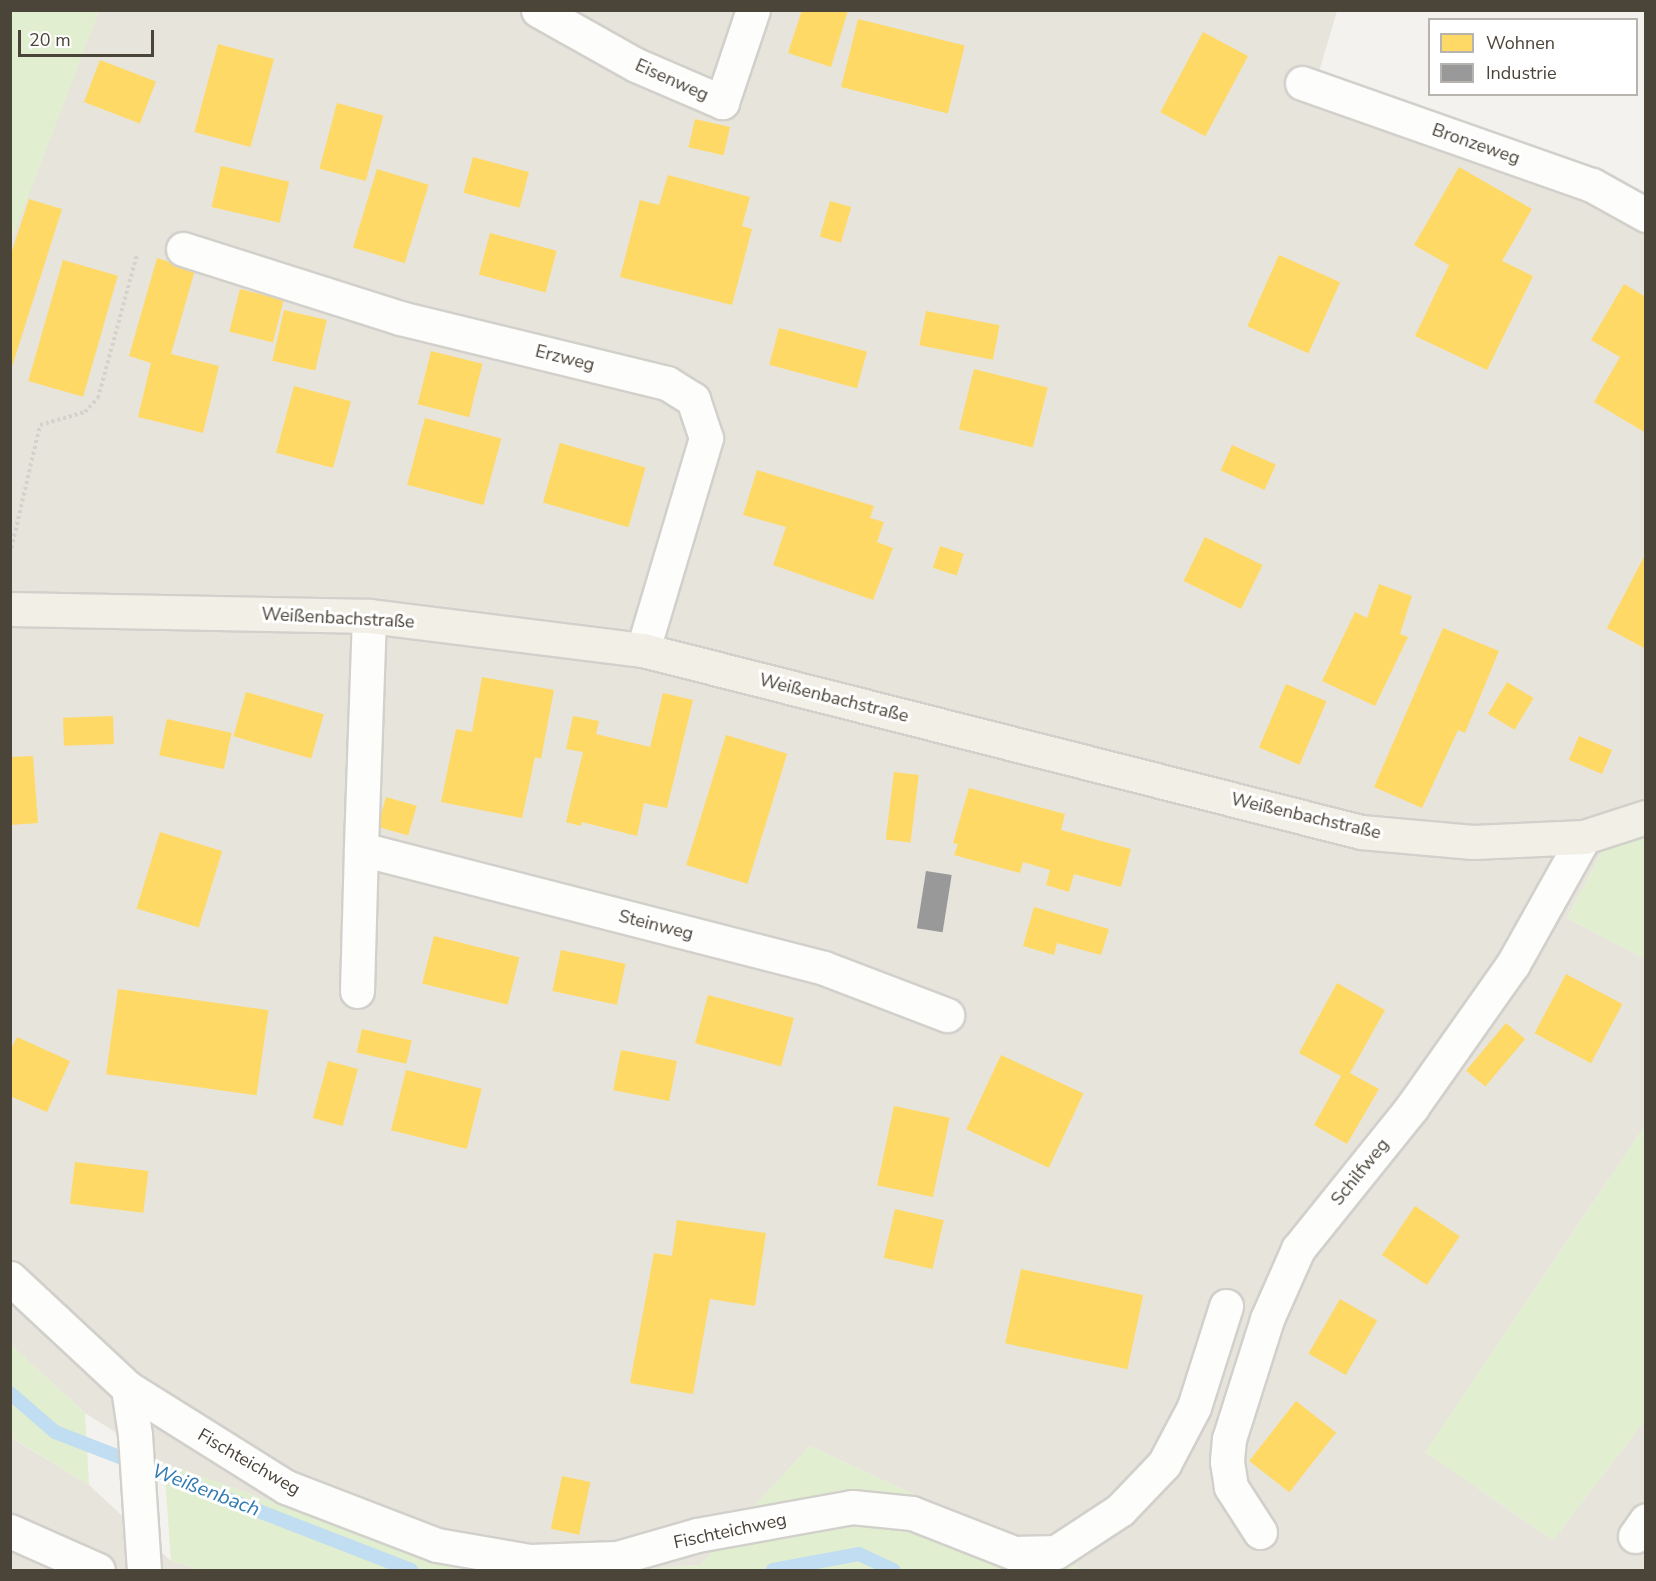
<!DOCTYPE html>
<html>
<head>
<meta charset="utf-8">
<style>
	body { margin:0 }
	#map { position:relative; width:1656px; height:1581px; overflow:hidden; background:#f4f2ee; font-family:"Nunito Sans",sans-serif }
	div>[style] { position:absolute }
	.residential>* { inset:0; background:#e7e4dc }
	.green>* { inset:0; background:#e1eecf }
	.homes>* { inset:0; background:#ffd966; transform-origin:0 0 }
	.industry>* { inset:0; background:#999; transform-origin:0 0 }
	.stream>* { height:14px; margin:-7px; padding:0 7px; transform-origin:7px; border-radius:7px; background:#c0ddf1 }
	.path>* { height:4px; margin-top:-2px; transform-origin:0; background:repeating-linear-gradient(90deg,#d3d2cc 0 3px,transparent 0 6px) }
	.roads { filter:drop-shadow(2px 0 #d2d0cb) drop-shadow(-2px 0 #d2d0cb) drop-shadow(0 2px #d2d0cb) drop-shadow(0 -2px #d2d0cb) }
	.minor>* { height:33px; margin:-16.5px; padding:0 16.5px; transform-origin:16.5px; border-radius:16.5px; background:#fdfdfc }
	.major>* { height:33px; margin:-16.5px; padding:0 16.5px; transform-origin:16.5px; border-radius:16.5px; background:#f2efe6 }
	span { translate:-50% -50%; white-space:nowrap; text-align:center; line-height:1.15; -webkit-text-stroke:6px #fff; paint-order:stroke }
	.street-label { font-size:18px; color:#4b4439 }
	.water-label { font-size:20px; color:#2e7ab2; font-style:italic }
	.frame { position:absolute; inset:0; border:12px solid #4b4439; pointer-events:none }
	.legend { position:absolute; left:1428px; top:18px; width:210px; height:78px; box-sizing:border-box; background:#fff; border:2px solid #b7b4b0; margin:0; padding:8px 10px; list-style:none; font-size:18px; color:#4b4439 }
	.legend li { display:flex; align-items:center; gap:12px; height:30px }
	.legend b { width:30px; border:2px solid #b7b4b0 }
	.scale { position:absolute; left:18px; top:30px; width:136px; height:27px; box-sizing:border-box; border:3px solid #4b4439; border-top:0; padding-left:8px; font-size:18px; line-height:21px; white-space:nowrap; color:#4b4439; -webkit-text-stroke:4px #fff; paint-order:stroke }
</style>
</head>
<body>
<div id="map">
	<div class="residential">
		<i style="clip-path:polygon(99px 10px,1337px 11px,1318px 75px,1645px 193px,1645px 835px,1603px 850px,1567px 918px,1645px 959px,1645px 1126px,1425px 1452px,1553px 1540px,1645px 1420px,1645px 1570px,1084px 1570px,1048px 1557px,810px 1446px,700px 1565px,629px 1570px,463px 1570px,164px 1463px,85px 1413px,11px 1345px,10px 242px)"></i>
		<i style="clip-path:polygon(10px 1437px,89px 1485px,171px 1561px,201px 1570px,11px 1570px)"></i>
	</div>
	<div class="green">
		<i style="clip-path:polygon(11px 10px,99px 11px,11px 242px,10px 11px)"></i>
		<i style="clip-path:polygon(1645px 835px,1646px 835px,1645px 959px,1567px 918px,1603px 850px)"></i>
		<i style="clip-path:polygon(1645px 1126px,1645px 1420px,1553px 1540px,1425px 1452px)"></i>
		<i style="clip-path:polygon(11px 1345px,85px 1413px,89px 1485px,11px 1437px)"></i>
		<i style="clip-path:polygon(810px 1446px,1048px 1557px,1084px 1570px,629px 1570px,700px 1565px)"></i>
		<i style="clip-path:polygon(164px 1463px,463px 1570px,201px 1570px,171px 1561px)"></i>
	</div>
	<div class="homes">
		<i style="clip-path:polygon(802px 10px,848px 10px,831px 67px,788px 53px)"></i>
		<i style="left:858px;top:19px;width:110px;height:70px;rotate:14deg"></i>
		<i style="left:1203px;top:32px;width:51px;height:91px;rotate:28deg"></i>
		<i style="left:218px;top:44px;width:58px;height:91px;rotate:15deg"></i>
		<i style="left:100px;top:60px;width:60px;height:45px;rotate:21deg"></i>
		<i style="left:337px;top:103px;width:48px;height:68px;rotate:15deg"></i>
		<i style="left:695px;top:119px;width:36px;height:29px;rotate:13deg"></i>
		<i style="left:473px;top:157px;width:58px;height:37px;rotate:15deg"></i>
		<i style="left:221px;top:166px;width:70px;height:42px;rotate:13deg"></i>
		<i style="clip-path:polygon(1459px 167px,1532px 209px,1502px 261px,1533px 276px,1487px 370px,1415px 336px,1449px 265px,1414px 245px)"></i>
		<i style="left:377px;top:169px;width:54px;height:82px;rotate:17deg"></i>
		<i style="clip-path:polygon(668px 175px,750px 197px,742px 226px,752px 229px,732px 305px,620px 277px,640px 200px,659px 205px)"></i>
		<i style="clip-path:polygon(29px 199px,62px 209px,11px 370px,10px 257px)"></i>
		<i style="left:830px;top:201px;width:22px;height:37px;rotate:16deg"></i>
		<i style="left:490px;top:233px;width:69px;height:43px;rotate:15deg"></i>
		<i style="left:1279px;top:255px;width:67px;height:78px;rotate:24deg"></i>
		<i style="clip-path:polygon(157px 258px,195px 270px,171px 354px,219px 366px,203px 433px,138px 417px,151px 363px,129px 356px)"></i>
		<i style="left:63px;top:260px;width:57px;height:126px;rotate:16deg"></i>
		<i style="clip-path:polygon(1624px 284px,1646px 297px,1646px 433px,1594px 402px,1620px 357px,1591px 340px)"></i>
		<i style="left:240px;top:289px;width:45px;height:44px;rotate:14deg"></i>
		<i style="left:284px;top:310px;width:44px;height:52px;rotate:13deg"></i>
		<i style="left:926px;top:311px;width:75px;height:35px;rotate:11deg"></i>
		<i style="left:779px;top:328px;width:91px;height:38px;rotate:15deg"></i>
		<i style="left:431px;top:351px;width:53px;height:55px;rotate:14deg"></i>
		<i style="left:974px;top:369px;width:76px;height:62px;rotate:14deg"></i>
		<i style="left:294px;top:386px;width:59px;height:69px;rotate:15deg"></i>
		<i style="left:425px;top:418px;width:79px;height:69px;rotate:15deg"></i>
		<i style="left:560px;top:443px;width:89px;height:62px;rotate:16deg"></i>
		<i style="left:1232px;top:445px;width:48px;height:28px;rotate:24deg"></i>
		<i style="clip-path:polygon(757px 470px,874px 506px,870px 518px,884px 522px,877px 542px,893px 548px,873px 600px,773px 565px,786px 527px,743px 515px)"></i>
		<i style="left:1205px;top:537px;width:64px;height:49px;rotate:26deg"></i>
		<i style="left:940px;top:546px;width:25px;height:23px;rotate:18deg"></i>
		<i style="clip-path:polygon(1646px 553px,1646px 649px,1607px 628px)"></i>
		<i style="clip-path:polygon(1379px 584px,1412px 596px,1400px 634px,1408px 637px,1375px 706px,1322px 681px,1355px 612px,1367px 618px)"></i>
		<i style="clip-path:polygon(1443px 628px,1499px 651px,1465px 733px,1458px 730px,1422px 808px,1374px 787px)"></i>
		<i style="clip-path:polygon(482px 677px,554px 690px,541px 759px,535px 757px,522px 818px,441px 802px,456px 729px,472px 732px)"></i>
		<i style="left:1507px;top:682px;width:31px;height:37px;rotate:31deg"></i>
		<i style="left:1286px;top:684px;width:44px;height:69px;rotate:23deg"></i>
		<i style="left:246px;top:692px;width:81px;height:46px;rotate:16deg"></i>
		<i style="clip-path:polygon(663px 693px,693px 700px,667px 808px,644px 803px,637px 836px,582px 822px,581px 826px,566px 822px,583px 752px,566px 749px,573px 716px,599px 721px,596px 734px,650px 747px)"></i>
		<i style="left:113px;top:716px;width:28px;height:50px;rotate:88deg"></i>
		<i style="left:167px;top:719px;width:66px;height:37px;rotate:12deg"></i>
		<i style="left:726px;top:735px;width:64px;height:136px;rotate:17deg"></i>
		<i style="left:1579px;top:736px;width:36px;height:26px;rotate:23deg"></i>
		<i style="clip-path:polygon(33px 756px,38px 823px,10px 825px,10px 757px)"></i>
		<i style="left:894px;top:772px;width:25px;height:68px;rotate:7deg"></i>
		<i style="clip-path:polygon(969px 788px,1065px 814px,1061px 830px,1131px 849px,1121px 887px,1074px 874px,1069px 892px,1046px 885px,1050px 870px,1023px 862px,1020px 873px,954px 855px,958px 844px,953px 843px)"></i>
		<i style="left:386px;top:797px;width:32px;height:31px;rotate:16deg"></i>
		<i style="left:160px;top:832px;width:65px;height:80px;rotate:17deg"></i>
		<i style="clip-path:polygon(1034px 907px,1109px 929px,1101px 955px,1057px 943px,1054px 955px,1023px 946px)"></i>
		<i style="left:434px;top:936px;width:88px;height:49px;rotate:14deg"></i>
		<i style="left:561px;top:950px;width:66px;height:42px;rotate:12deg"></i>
		<i style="left:1566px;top:974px;width:64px;height:67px;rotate:28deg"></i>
		<i style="clip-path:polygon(1337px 983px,1385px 1010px,1350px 1073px,1379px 1089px,1347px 1144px,1314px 1125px,1341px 1076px,1299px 1053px)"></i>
		<i style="left:118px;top:989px;width:152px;height:86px;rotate:8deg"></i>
		<i style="left:708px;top:995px;width:89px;height:50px;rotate:15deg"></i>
		<i style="left:1506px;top:1023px;width:25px;height:62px;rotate:40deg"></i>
		<i style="left:362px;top:1029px;width:51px;height:24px;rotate:13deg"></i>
		<i style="clip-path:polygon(17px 1037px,70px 1061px,47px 1112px,10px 1096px,10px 1051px)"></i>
		<i style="left:621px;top:1050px;width:57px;height:41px;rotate:11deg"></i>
		<i style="left:1001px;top:1055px;width:91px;height:82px;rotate:25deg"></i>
		<i style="left:328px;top:1061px;width:31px;height:59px;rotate:15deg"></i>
		<i style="left:406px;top:1070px;width:78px;height:62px;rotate:14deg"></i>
		<i style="left:894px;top:1106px;width:57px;height:81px;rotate:12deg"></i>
		<i style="left:75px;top:1162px;width:74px;height:42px;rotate:7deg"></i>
		<i style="left:1415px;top:1206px;width:54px;height:59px;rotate:34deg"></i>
		<i style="left:895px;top:1209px;width:50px;height:50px;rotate:13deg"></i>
		<i style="clip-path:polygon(677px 1220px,766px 1233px,755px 1306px,710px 1299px,693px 1394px,630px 1383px,654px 1253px,672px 1256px)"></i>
		<i style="left:1021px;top:1269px;width:125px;height:76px;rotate:12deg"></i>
		<i style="left:1340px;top:1299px;width:43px;height:63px;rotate:30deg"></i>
		<i style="left:1296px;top:1401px;width:51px;height:76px;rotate:38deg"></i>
		<i style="left:562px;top:1476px;width:29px;height:54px;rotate:12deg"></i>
	</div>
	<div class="industry">
		<i style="left:926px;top:871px;width:26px;height:58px;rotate:9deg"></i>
	</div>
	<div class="stream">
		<i style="left:10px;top:1393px;width:60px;rotate:40.9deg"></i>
		<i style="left:55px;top:1432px;width:382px;rotate:21.2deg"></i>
		<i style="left:773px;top:1570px;width:87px;rotate:-10.5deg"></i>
		<i style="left:859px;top:1554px;width:38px;rotate:25deg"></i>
	</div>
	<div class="path">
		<i style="left:10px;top:554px;width:132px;rotate:-76.9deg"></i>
		<i style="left:40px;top:425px;width:47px;rotate:-16.1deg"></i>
		<i style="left:85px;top:412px;width:19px;rotate:-47deg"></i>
		<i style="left:98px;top:398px;width:149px;rotate:-74.8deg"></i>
	</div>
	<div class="roads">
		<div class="minor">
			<i style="left:538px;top:10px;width:112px;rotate:29.3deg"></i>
			<i style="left:636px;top:65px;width:94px;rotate:23.3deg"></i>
			<i style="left:722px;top:102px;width:97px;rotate:-71.4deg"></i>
			<i style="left:1302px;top:83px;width:307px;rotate:19.4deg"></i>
			<i style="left:1592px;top:185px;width:62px;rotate:29.1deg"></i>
			<i style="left:183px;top:249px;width:228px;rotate:17.6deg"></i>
			<i style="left:400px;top:318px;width:275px;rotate:13.7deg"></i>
			<i style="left:667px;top:383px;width:31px;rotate:32deg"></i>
			<i style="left:693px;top:399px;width:41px;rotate:71.6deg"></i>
			<i style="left:706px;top:438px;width:221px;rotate:106.6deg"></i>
			<i style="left:369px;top:616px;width:233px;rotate:92deg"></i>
			<i style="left:361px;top:849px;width:478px;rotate:14.4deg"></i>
			<i style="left:824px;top:968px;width:132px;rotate:20.9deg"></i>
			<i style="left:357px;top:991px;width:142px;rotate:-88.4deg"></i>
			<i style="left:10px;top:1278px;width:161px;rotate:43deg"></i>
			<i style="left:128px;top:1388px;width:48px;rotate:81.5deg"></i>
			<i style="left:135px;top:1435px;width:135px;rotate:86.2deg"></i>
			<i style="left:128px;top:1388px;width:186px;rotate:32.1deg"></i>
			<i style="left:286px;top:1487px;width:162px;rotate:21deg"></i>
			<i style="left:437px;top:1545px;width:94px;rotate:9.8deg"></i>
			<i style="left:530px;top:1561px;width:87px;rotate:-2deg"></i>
			<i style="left:617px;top:1558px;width:83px;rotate:-16deg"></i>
			<i style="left:697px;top:1535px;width:158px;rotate:-10.2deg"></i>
			<i style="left:852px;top:1507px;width:60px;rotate:5.7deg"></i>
			<i style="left:912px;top:1513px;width:110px;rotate:21.4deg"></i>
			<i style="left:1014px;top:1553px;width:42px;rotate:-1.4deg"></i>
			<i style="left:1056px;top:1552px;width:77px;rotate:-33.3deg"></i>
			<i style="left:1120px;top:1510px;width:64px;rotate:-46.3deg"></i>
			<i style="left:1164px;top:1464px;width:64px;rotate:-62.2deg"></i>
			<i style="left:1194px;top:1407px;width:106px;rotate:-72.4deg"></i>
			<i style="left:10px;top:1531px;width:96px;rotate:23.9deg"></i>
			<i style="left:1260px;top:1532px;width:54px;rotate:-122.8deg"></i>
			<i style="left:1231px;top:1487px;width:26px;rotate:-99deg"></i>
			<i style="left:1227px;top:1461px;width:22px;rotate:-85deg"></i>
			<i style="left:1229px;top:1439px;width:126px;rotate:-72.4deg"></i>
			<i style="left:1267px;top:1319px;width:77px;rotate:-66.1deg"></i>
			<i style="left:1298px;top:1249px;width:182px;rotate:-51.2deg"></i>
			<i style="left:1412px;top:1107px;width:175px;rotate:-54.8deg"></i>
			<i style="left:1513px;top:964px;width:145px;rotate:-60.8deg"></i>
			<i style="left:1635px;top:1536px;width:19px;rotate:-55deg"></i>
		</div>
		<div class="major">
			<i style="left:10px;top:609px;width:359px;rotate:1.1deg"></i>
			<i style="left:369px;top:616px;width:276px;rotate:7.1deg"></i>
			<i style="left:643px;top:650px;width:741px;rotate:14.22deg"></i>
			<i style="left:1361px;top:832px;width:112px;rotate:5.1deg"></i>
			<i style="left:1473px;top:842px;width:111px;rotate:-2.6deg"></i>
			<i style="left:1584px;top:837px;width:65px;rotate:-17.9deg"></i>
		</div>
	</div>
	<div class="street-label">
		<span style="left:672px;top:80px;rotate:24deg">Eisenweg</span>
		<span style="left:1476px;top:144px;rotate:19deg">Bronzeweg</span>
		<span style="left:565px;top:358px;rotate:14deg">Erzweg</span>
		<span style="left:338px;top:618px;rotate:3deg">Weißenbachstraße</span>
		<span style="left:834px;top:698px;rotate:14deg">Weißenbachstraße</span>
		<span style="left:1306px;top:816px;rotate:13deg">Weißenbachstraße</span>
		<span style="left:656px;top:925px;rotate:14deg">Steinweg</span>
		<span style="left:1360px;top:1172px;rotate:-51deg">Schilfweg</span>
		<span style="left:249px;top:1462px;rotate:30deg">Fischteichweg</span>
		<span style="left:730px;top:1531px;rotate:-12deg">Fischteichweg</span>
	</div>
	<div class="water-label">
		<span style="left:206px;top:1490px;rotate:21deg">Weißenbach</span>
	</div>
	<div class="frame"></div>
	<ul class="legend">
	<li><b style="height:16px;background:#ffd966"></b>Wohnen</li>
	<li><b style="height:16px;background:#999"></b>Industrie</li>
	</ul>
	<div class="scale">20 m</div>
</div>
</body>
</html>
